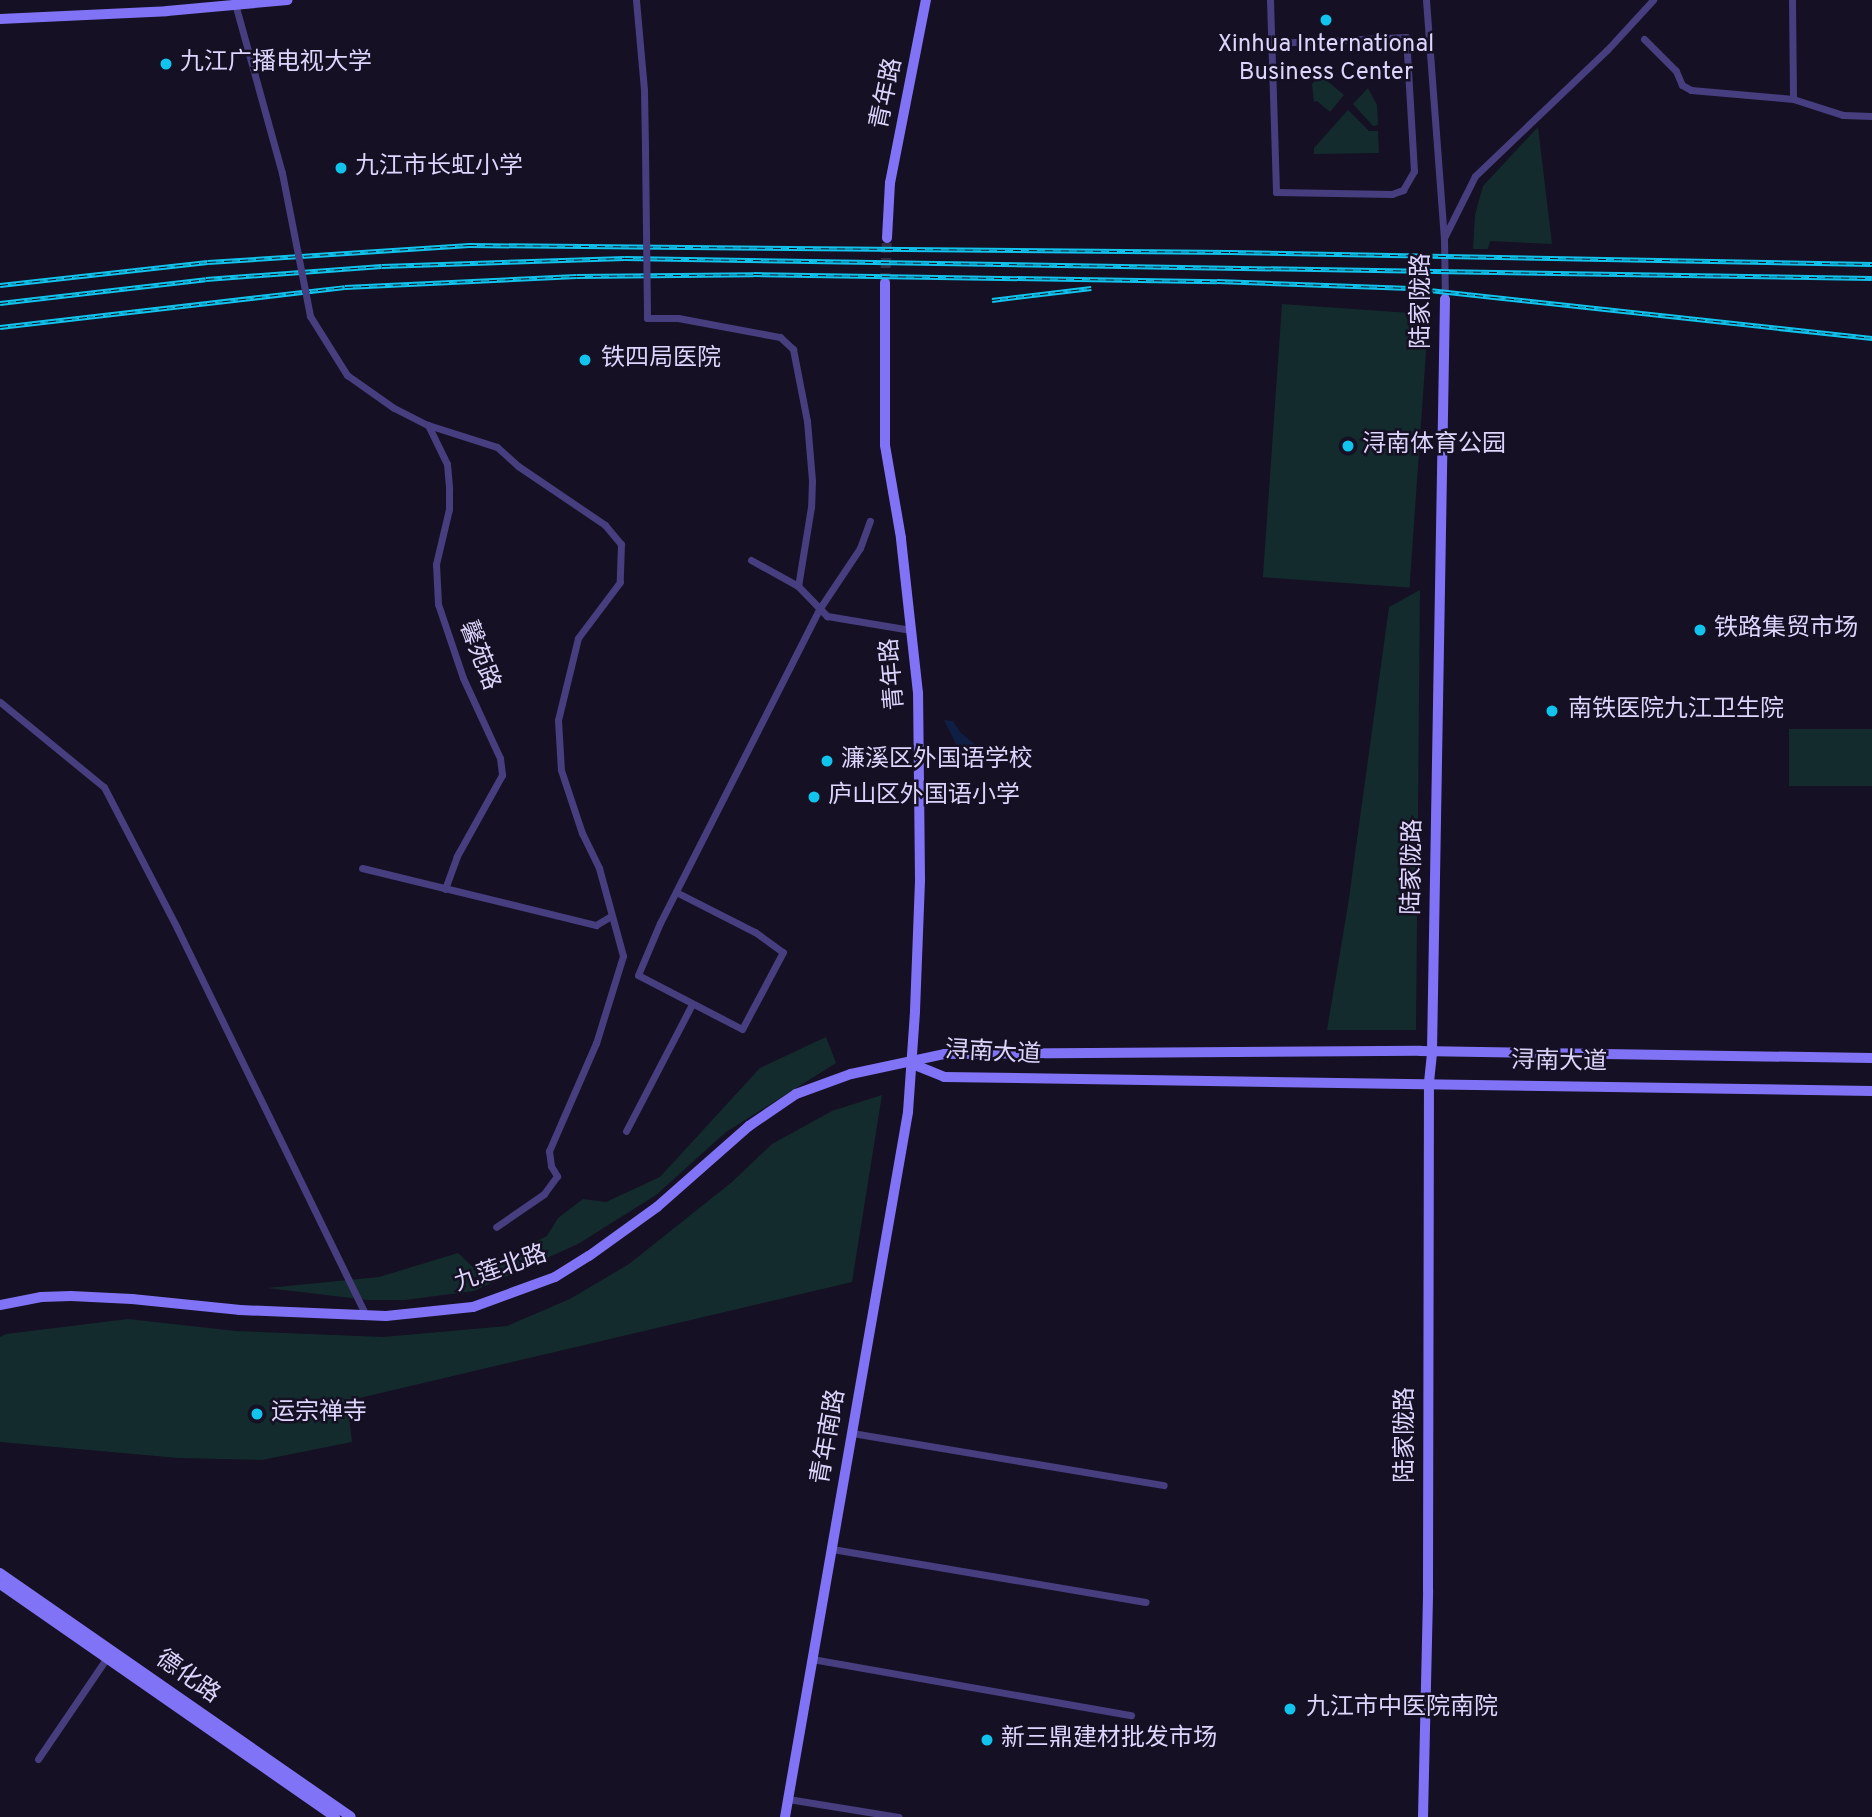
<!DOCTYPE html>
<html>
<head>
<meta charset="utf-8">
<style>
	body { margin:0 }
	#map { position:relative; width:1872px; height:1817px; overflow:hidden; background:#151023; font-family:Overpass,"Noto Sans SC",sans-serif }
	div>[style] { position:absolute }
	.green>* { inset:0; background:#132b2d; transform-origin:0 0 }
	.water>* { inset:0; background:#0f1e43 }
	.secondary-tunnel>* { height:10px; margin-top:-5px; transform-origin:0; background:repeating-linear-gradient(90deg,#332e44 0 10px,transparent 0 15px) }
	.street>* { height:7px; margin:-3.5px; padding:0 3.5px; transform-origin:3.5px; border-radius:3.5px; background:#463e7f }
	.secondary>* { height:10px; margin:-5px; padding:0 5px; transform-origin:5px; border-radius:5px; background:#8173f6 }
	.rail>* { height:5px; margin-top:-2.5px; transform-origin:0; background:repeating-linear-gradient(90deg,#151023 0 8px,#10c4ed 0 16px); box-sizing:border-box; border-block:2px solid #10c4ed }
	.street-bridge>* { height:7px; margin:-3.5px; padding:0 3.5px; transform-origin:3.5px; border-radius:3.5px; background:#463e7f }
	.dots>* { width:19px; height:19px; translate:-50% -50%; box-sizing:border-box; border:4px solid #151023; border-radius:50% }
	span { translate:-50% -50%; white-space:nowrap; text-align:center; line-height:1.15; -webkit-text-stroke:5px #151023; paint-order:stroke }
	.poi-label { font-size:24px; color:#ddd5fc }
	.left { translate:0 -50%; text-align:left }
	.street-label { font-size:24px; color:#ddd5fc }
</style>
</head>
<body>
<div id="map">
	<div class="green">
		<i style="clip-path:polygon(1316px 80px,1326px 80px,1344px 95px,1330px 112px,1317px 101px,1314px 102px,1312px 84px)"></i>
		<i style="clip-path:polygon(1368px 88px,1377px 105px,1378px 125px,1373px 126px,1353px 104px)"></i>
		<i style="clip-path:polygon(1348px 110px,1369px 131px,1378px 131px,1379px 153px,1314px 154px,1314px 148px)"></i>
		<i style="clip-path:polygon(1538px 127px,1552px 244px,1490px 241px,1488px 249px,1473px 249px,1475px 215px,1483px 186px)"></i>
		<i style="left:1282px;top:304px;width:147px;height:274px;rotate:4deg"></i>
		<i style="clip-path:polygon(1420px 590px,1416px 1030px,1327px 1030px,1348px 905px,1389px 607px)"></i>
		<i style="left:1789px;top:729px;width:83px;height:57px"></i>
		<i style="clip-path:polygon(826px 1037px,836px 1063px,726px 1132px,656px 1195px,578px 1244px,474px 1291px,405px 1300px,368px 1300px,267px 1288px,379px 1277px,458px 1253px,477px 1271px,547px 1236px,558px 1218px,583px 1199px,606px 1202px,660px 1177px,760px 1068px)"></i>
		<i style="clip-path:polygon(882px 1095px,852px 1282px,347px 1401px,352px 1442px,262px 1460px,178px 1458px,0 1442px,0 1337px,6px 1334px,128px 1319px,236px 1331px,383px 1337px,507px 1326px,570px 1299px,629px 1264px,732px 1182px,772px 1144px,832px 1111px)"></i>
	</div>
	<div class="water">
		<i style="clip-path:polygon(944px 720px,953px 721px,961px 733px,982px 750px,982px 756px,977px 759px,975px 751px,961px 754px)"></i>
	</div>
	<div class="secondary-tunnel">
		<i style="left:885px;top:283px;width:45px;rotate:-87.5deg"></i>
	</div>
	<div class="street">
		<i style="left:234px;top:0;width:180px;rotate:74.5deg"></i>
		<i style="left:636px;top:0;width:90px;rotate:84.9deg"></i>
		<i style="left:644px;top:90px;width:60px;rotate:89deg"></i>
		<i style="left:1270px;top:0;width:192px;rotate:88.2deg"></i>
		<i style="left:1276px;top:192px;width:116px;rotate:1deg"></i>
		<i style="left:1392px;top:194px;width:12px;rotate:-20deg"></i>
		<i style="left:1403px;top:190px;width:22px;rotate:-60deg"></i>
		<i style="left:1414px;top:171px;width:134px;rotate:-93.4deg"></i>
		<i style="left:1406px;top:37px;width:133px;rotate:177.4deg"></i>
		<i style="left:1426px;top:0;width:239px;rotate:85.7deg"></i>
		<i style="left:1444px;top:238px;width:61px;rotate:89.1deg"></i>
		<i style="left:1792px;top:0;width:99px;rotate:89.4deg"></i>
		<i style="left:1644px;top:39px;width:45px;rotate:45deg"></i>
		<i style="left:1676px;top:71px;width:15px;rotate:67deg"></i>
		<i style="left:1682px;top:85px;width:10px;rotate:29deg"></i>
		<i style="left:1691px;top:90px;width:102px;rotate:5deg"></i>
		<i style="left:1793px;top:99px;width:52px;rotate:17.7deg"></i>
		<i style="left:1843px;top:115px;width:29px;rotate:2deg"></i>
		<i style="left:1444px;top:238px;width:69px;rotate:-63.4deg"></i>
		<i style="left:1475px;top:176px;width:182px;rotate:-43.7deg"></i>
		<i style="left:1607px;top:50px;width:68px;rotate:-47.4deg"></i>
		<i style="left:310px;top:316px;width:70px;rotate:57.9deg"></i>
		<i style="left:347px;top:375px;width:57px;rotate:35.1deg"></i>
		<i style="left:394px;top:408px;width:38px;rotate:27deg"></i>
		<i style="left:428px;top:425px;width:72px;rotate:17.7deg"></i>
		<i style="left:497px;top:447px;width:28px;rotate:42deg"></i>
		<i style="left:518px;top:466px;width:105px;rotate:34.1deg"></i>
		<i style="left:605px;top:525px;width:25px;rotate:50deg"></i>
		<i style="left:621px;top:544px;width:38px;rotate:92deg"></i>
		<i style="left:620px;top:582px;width:70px;rotate:126.9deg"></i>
		<i style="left:578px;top:638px;width:84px;rotate:103.7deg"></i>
		<i style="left:558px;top:720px;width:50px;rotate:86.6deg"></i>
		<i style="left:561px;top:770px;width:66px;rotate:71.6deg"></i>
		<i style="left:582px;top:833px;width:39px;rotate:64deg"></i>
		<i style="left:599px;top:868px;width:91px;rotate:74.7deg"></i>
		<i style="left:623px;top:956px;width:91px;rotate:107.2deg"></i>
		<i style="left:596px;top:1043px;width:118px;rotate:113.5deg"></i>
		<i style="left:549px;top:1151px;width:15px;rotate:82deg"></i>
		<i style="left:551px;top:1166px;width:12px;rotate:59deg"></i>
		<i style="left:557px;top:1176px;width:22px;rotate:126deg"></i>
		<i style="left:544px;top:1194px;width:58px;rotate:145.5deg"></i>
		<i style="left:647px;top:318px;width:31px"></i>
		<i style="left:678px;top:318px;width:104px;rotate:10.6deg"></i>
		<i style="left:780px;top:337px;width:18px;rotate:43deg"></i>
		<i style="left:793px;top:349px;width:73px;rotate:79deg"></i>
		<i style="left:807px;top:421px;width:60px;rotate:85.2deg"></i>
		<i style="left:812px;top:481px;width:26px;rotate:92deg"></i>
		<i style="left:811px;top:507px;width:80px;rotate:99.3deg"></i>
		<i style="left:428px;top:425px;width:43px;rotate:64deg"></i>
		<i style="left:447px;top:464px;width:25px;rotate:85deg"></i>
		<i style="left:449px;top:489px;width:20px;rotate:90deg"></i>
		<i style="left:449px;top:509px;width:57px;rotate:103.3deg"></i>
		<i style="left:436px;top:564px;width:40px;rotate:87.1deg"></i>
		<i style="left:438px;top:604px;width:78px;rotate:71.3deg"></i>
		<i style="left:463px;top:678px;width:88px;rotate:65.2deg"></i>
		<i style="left:500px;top:758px;width:17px;rotate:83deg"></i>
		<i style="left:502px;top:775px;width:93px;rotate:119.1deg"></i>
		<i style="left:457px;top:856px;width:35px;rotate:110deg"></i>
		<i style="left:751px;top:560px;width:54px;rotate:29deg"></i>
		<i style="left:798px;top:586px;width:42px;rotate:46deg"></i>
		<i style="left:827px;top:616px;width:85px;rotate:9.5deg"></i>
		<i style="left:0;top:702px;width:134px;rotate:39.3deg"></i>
		<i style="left:104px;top:787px;width:159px;rotate:62.6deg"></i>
		<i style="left:177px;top:928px;width:431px;rotate:64deg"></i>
		<i style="left:362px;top:868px;width:241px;rotate:13.7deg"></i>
		<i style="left:596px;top:925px;width:17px;rotate:-31deg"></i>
		<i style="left:676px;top:892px;width:89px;rotate:26.9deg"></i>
		<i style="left:755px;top:932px;width:34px;rotate:36deg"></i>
		<i style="left:783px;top:952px;width:87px;rotate:118deg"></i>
		<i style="left:742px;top:1029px;width:117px;rotate:-152.6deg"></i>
		<i style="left:638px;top:975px;width:56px;rotate:-67.1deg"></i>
		<i style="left:660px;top:923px;width:353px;rotate:-63.1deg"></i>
		<i style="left:820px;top:608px;width:72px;rotate:-56.3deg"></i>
		<i style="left:860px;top:548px;width:29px;rotate:-70deg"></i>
		<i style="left:626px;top:1131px;width:143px;rotate:-62.5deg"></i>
		<i style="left:852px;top:1433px;width:316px;rotate:9.5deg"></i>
		<i style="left:832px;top:1549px;width:318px;rotate:9.6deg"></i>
		<i style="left:812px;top:1659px;width:324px;rotate:10deg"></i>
		<i style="left:38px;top:1759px;width:121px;rotate:-55.8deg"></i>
		<i style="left:788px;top:1799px;width:112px;rotate:9.2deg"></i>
	</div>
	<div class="secondary">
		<i style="left:0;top:19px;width:167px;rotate:-2.7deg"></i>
		<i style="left:167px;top:11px;width:121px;rotate:-5.2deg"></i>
		<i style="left:887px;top:238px;width:55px;rotate:-86.9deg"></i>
		<i style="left:890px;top:183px;width:187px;rotate:-78.9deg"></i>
		<i style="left:910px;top:1063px;width:37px;rotate:22deg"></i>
		<i style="left:944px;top:1077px;width:928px;rotate:0.86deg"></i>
		<i style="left:0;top:1305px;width:42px;rotate:-11deg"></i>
		<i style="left:41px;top:1297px;width:30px;rotate:-2deg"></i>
		<i style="left:71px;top:1296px;width:61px;rotate:2.8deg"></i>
		<i style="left:132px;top:1299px;width:109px;rotate:5.8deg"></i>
		<i style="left:240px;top:1310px;width:146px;rotate:2.4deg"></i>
		<i style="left:386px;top:1316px;width:87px;rotate:-5.9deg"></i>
		<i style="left:473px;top:1307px;width:87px;rotate:-20.1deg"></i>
		<i style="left:555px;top:1277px;width:40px;rotate:-32deg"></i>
		<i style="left:589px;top:1256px;width:84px;rotate:-35.8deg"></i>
		<i style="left:657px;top:1207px;width:123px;rotate:-41.4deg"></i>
		<i style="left:749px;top:1126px;width:57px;rotate:-34.2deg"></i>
		<i style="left:796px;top:1094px;width:59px;rotate:-20deg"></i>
		<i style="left:851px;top:1074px;width:95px;rotate:-12.1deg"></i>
		<i style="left:944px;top:1054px;width:476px;rotate:-0.4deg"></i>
		<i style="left:1420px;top:1051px;width:452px;rotate:0.9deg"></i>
		<i style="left:0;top:1573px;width:427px;rotate:34.8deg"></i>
		<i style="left:0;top:1584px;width:408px;rotate:34.8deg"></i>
		<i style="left:785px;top:1817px;width:716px;rotate:-80.1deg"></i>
		<i style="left:908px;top:1112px;width:101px;rotate:-86deg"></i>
		<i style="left:915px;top:1011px;width:132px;rotate:-87.8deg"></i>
		<i style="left:920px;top:879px;width:186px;rotate:-90.6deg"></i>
		<i style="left:918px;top:693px;width:156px;rotate:-96.3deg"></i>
		<i style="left:901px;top:538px;width:94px;rotate:-99.8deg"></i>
		<i style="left:885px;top:445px;width:162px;rotate:-90deg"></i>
		<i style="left:1423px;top:1817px;width:227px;rotate:-88.7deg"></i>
		<i style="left:1428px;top:1590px;width:508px;rotate:-89.89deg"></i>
		<i style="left:1429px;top:1082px;width:31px;rotate:-84deg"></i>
		<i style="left:1432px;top:1051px;width:752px;rotate:-89.01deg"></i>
	</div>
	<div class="rail">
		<i style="left:0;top:285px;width:209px;rotate:-6.3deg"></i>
		<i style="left:208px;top:262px;width:262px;rotate:-3.7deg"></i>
		<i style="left:469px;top:245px;width:761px;rotate:0.53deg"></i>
		<i style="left:1230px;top:252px;width:642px;rotate:1.07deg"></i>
		<i style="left:992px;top:300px;width:100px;rotate:-6.9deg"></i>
		<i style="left:0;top:303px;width:207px;rotate:-6.6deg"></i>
		<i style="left:206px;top:279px;width:176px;rotate:-4.2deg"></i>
		<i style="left:382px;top:266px;width:243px;rotate:-1.9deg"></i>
		<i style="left:625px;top:258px;width:1247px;rotate:0.92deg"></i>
		<i style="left:0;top:327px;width:347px;rotate:-6.6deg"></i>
		<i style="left:345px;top:287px;width:232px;rotate:-2.7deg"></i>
		<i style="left:577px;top:276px;width:177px;rotate:-0.6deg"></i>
		<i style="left:754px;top:274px;width:463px;rotate:0.9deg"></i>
		<i style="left:1217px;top:281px;width:194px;rotate:2.1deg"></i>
		<i style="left:1411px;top:288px;width:464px;rotate:6.2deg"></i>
	</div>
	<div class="street-bridge">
		<i style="left:645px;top:150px;width:168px;rotate:89.3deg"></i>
		<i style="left:282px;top:173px;width:146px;rotate:78.9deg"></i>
	</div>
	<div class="dots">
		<i style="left:1326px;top:20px;background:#10c4ed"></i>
		<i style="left:166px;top:64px;background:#10c4ed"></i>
		<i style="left:341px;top:168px;background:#10c4ed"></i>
		<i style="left:585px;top:360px;background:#10c4ed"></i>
		<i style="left:1348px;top:446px;background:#10c4ed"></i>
		<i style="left:1700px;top:630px;background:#10c4ed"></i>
		<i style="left:1552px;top:711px;background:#10c4ed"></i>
		<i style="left:827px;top:761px;background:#10c4ed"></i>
		<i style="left:814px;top:797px;background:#10c4ed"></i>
		<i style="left:257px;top:1414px;background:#10c4ed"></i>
		<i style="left:1290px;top:1709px;background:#10c4ed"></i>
		<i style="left:987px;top:1740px;background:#10c4ed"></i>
	</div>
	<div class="poi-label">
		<span style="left:1326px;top:60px">Xinhua International<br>Business Center</span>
		<span class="left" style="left:180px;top:64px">九江广播电视大学</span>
		<span class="left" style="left:355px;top:168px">九江市长虹小学</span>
		<span class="left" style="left:601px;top:360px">铁四局医院</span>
		<span class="left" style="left:1362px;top:446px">浔南体育公园</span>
		<span class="left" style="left:1714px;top:630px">铁路集贸市场</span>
		<span class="left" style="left:1568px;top:711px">南铁医院九江卫生院</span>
		<span class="left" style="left:841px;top:761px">濂溪区外国语学校</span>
		<span class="left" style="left:828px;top:797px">庐山区外国语小学</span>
		<span class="left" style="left:271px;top:1414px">运宗禅寺</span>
		<span class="left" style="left:1306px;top:1709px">九江市中医院南院</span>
		<span class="left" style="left:1001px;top:1740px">新三鼎建材批发市场</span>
	</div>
	<div class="street-label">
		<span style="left:888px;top:94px;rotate:-78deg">青年路</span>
		<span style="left:1423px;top:301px;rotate:-90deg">陆家陇路</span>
		<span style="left:478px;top:656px;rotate:69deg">馨苑路</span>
		<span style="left:894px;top:674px;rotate:-95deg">青年路</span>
		<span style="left:1414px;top:867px;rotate:-89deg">陆家陇路</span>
		<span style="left:993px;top:1054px;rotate:3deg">浔南大道</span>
		<span style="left:1559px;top:1063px;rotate:1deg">浔南大道</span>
		<span style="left:501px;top:1270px;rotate:-19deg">九莲北路</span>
		<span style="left:1407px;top:1435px;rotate:-90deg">陆家陇路</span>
		<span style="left:830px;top:1437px;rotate:-80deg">青年南路</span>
		<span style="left:187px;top:1678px;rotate:35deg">德化路</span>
	</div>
</div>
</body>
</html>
